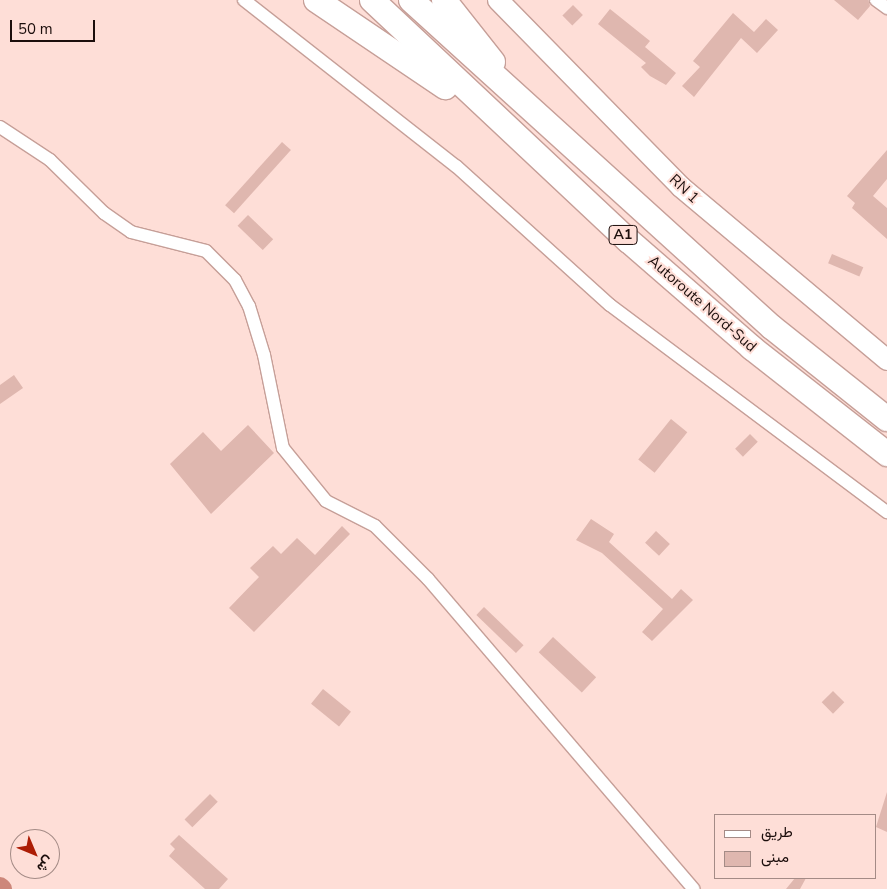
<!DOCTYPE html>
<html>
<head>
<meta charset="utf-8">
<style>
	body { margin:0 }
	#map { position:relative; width:887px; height:889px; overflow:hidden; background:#feded7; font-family:"Nunito Sans",Vazirmatn,sans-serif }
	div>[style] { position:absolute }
	.river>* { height:20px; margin:-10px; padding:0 10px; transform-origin:10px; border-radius:10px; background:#cd877a }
	.building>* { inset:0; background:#dfb7af; transform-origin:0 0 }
	.roads { filter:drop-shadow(1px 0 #c69f98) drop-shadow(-1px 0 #c69f98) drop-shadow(0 1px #c69f98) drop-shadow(0 -1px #c69f98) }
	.street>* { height:12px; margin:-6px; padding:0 6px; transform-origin:6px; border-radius:6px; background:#fff }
	.primary>* { height:20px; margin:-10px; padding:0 10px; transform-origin:10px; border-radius:10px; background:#fff }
	.highway>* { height:24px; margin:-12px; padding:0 12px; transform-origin:12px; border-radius:12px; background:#fff }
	span { translate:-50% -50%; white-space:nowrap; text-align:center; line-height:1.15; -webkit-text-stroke:4px #feded7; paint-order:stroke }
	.shield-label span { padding:1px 4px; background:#feded7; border:1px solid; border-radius:4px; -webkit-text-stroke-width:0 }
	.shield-label { font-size:14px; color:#1c0e0c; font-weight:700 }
	.street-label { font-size:15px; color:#1c0e0c }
	.legend { position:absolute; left:714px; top:814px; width:162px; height:65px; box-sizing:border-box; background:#feded7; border:1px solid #a48b86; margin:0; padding:6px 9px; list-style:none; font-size:15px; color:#1c0e0c }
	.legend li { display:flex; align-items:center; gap:10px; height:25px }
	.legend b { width:25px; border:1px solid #a48b86 }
	.north { position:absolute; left:10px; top:829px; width:50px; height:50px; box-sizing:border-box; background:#feded7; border:1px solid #a48b86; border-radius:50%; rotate:135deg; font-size:14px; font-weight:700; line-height:20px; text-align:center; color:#1c0e0c }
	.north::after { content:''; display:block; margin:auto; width:18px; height:22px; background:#ac1d05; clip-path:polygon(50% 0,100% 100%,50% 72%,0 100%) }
	.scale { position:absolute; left:10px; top:20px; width:85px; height:22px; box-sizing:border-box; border:2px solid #1c0e0c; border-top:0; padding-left:6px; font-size:15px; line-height:18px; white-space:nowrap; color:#1c0e0c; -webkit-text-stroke:4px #feded7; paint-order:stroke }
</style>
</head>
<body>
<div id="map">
	<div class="river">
		<i style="left:0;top:887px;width:3px;rotate:45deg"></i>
	</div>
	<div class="building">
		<i style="clip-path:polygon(834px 0,868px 0,870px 6px,858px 20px)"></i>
		<i style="left:573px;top:5px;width:14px;height:15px;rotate:45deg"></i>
		<i style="clip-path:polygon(610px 9px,650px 41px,645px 47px,676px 73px,666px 85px,650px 76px,641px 67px,646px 63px,598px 24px)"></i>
		<i style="clip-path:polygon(733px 13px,754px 32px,766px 19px,778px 30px,757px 53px,741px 38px,694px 97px,682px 86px,700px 67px,693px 61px)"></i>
		<i style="left:282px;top:142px;width:12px;height:85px;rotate:42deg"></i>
		<i style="clip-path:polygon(887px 150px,887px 179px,873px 196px,887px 208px,887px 239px,852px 208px,855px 203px,847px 196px)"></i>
		<i style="left:248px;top:215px;width:35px;height:15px;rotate:44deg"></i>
		<i style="left:832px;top:254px;width:34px;height:10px;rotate:23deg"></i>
		<i style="clip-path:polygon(14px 375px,23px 388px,0 404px,0 385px)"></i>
		<i style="left:671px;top:419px;width:21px;height:52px;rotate:39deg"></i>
		<i style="clip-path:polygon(248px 425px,274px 453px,211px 514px,170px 464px,203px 432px,221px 451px)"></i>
		<i style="left:750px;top:434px;width:11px;height:21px;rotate:45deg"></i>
		<i style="clip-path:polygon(591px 519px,614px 534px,609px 542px,672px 599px,681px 589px,693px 600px,652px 641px,642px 632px,663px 609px,602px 553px,576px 540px)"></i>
		<i style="clip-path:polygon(342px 526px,350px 534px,254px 632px,229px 608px,259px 577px,250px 568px,273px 546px,281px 554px,297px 538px,315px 555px)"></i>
		<i style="left:656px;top:531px;width:19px;height:16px;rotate:43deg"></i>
		<i style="left:484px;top:607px;width:55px;height:11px;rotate:44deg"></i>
		<i style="left:553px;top:637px;width:59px;height:21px;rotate:43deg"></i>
		<i style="left:323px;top:689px;width:36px;height:19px;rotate:39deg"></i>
		<i style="left:833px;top:691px;width:16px;height:16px;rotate:45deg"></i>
		<i style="clip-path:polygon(887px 792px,887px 832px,876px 827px)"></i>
		<i style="left:210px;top:794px;width:11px;height:36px;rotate:45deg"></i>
		<i style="clip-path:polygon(179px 835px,228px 879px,219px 889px,205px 889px,169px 856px,175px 849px,170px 844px)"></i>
		<i style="clip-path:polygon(795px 878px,806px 878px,800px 889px,786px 889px)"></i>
	</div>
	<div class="roads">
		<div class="street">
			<i style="left:244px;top:0;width:269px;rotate:38.1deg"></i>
			<i style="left:456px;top:166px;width:207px;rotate:42.1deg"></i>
			<i style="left:610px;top:305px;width:346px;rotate:36.8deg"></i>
			<i style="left:876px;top:0;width:14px;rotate:36deg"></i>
			<i style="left:0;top:127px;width:60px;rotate:33.4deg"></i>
			<i style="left:50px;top:160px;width:76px;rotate:44.5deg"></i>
			<i style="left:104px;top:213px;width:33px;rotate:35deg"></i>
			<i style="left:131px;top:232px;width:77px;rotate:14.2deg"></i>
			<i style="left:206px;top:251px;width:41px;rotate:45deg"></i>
			<i style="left:235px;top:280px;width:30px;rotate:62deg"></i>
			<i style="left:249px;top:306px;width:51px;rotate:73deg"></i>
			<i style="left:264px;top:355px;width:95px;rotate:78.5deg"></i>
			<i style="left:283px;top:448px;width:68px;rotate:50.9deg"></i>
			<i style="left:326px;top:501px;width:55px;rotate:27deg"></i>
			<i style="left:375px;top:526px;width:75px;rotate:45deg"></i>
			<i style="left:428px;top:579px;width:408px;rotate:49.4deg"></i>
		</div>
		<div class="primary">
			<i style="left:498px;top:0;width:262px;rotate:45.6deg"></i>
			<i style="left:681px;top:187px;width:269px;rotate:40deg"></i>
		</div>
		<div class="highway">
			<i style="left:316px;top:0;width:156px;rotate:34deg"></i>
			<i style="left:372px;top:0;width:352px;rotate:43.2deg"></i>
			<i style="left:629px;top:241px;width:163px;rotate:41deg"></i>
			<i style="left:752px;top:348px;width:172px;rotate:38.1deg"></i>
			<i style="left:411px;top:0;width:488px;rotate:42.2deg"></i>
			<i style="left:773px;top:328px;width:146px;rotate:38.6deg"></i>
			<i style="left:444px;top:0;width:79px;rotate:51.7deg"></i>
		</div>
	</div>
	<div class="shield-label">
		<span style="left:623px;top:235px">A1</span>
	</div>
	<div class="street-label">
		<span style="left:684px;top:189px;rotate:43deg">RN 1</span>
		<span style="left:702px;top:304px;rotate:41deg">Autoroute Nord-Sud</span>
	</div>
	<ul class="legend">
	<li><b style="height:6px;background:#fff"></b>طريق</li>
	<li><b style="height:14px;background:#dfb7af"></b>مبنى</li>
	</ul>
	<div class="north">ش</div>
	<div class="scale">50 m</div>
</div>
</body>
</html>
